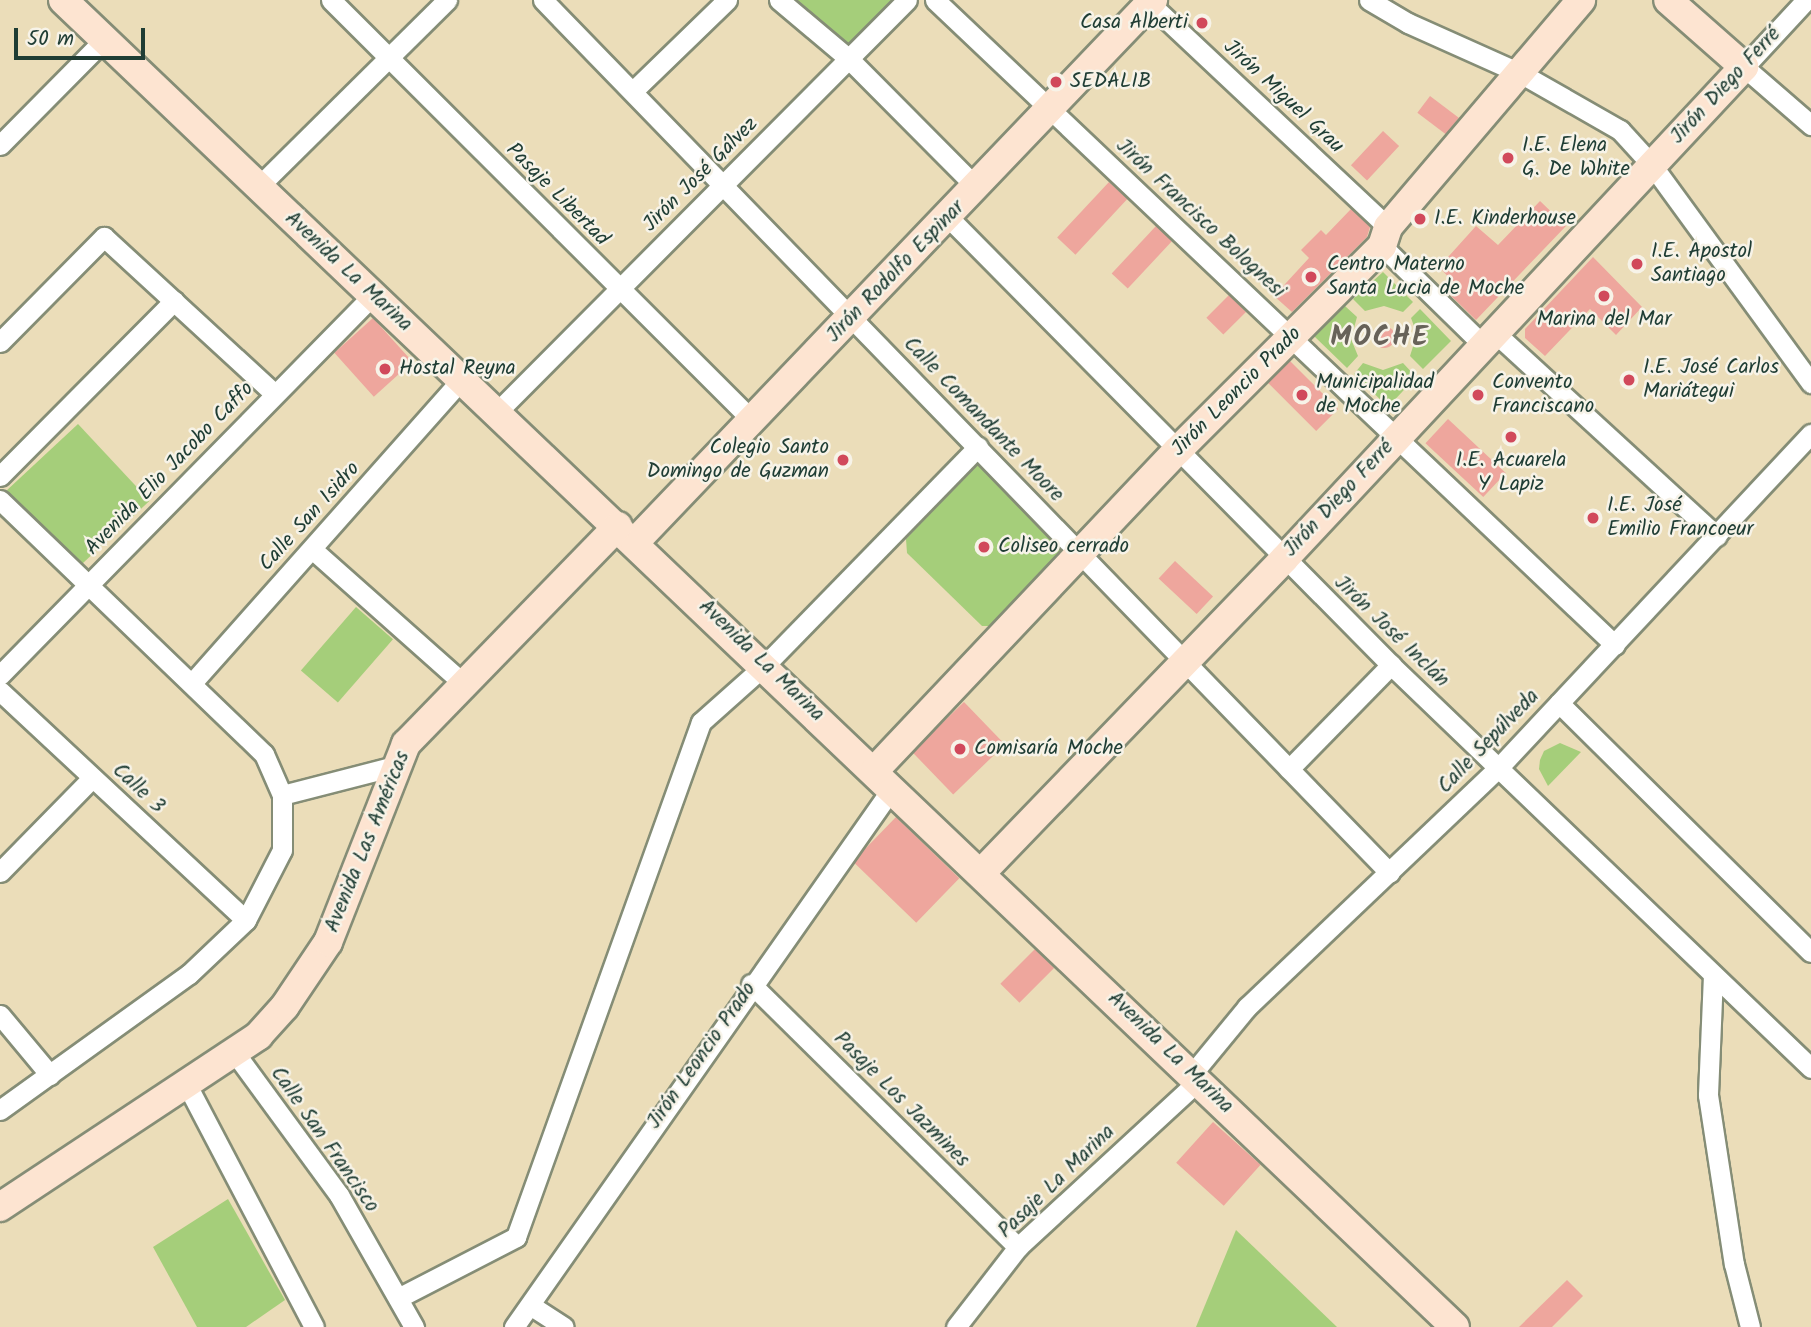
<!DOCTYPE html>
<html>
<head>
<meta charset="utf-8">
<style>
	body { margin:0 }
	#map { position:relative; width:1811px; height:1327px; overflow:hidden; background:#ebddb9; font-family:Kalam,sans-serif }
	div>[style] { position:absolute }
	.green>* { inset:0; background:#a5ce7a; transform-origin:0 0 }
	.building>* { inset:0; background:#eea69d; transform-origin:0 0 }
	.round { border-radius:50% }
	.roads { filter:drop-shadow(2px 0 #858d76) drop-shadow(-2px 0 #858d76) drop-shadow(0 2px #858d76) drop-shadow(0 -2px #858d76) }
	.street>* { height:19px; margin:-9.5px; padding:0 9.5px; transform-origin:9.5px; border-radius:9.5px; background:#fff }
	.secondary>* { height:28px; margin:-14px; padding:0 14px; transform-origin:14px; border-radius:14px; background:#fde4d1 }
	.dots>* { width:19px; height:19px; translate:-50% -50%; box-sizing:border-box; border:4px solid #f7f3e8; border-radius:50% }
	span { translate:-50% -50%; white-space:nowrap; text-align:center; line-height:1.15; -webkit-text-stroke:5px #f7f3e8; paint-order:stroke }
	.poi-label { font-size:21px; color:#1f3d34 }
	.right { translate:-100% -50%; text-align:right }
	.left { translate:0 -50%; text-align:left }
	.street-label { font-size:21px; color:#1f3d34 }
	.district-label { font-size:28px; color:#676259; font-weight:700; letter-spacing:2px }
	.scale { position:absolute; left:14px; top:28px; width:131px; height:32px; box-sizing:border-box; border:4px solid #1f3d34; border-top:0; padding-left:9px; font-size:21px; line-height:24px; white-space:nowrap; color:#1f3d34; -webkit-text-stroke:5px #f7f3e8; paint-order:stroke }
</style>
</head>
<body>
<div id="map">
	<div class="green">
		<i style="clip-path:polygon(784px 0,900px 0,846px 53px)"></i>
		<i style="clip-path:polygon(1383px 272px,1413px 302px,1403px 312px,1384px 306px,1365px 311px,1353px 299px)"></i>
		<i style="clip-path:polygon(1345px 306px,1357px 317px,1351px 339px,1358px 356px,1347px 368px,1314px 336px)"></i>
		<i style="clip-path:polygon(1420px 309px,1451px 341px,1423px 369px,1410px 356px,1417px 334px,1411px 318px)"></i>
		<i style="clip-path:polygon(1363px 363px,1383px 370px,1403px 363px,1416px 377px,1388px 407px,1354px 374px)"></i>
		<i style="left:78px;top:424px;width:105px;height:98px;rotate:47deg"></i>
		<i style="clip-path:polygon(976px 461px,985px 462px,1061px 541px,1063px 556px,1000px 626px,982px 626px,907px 553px,906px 539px)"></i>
		<i style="left:356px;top:607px;width:49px;height:84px;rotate:41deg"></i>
		<i style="clip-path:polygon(1560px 743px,1581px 752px,1548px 786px,1539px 769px,1540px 760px,1544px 751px)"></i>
		<i style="clip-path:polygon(228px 1199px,285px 1300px,246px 1327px,197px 1327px,153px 1247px)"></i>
		<i style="clip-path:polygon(1236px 1230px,1337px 1327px,1196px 1327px)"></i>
	</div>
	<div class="building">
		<i style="left:1430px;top:96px;width:36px;height:21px;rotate:37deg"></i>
		<i style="left:1383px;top:131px;width:22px;height:47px;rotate:43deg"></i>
		<i style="left:1109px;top:182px;width:25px;height:76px;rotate:43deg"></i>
		<i style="clip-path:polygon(1540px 201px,1566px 226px,1476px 320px,1446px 291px,1454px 283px,1439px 267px,1476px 226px,1498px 245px)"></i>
		<i style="clip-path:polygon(1351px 209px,1370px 227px,1367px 237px,1292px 312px,1274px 296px,1309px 258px,1301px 250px,1321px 230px,1326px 235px)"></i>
		<i style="left:1156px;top:226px;width:22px;height:65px;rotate:43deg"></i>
		<i style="clip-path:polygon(1593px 257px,1642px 307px,1616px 335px,1590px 309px,1545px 356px,1525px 338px,1525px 329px)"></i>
		<i style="left:1229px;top:295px;width:24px;height:32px;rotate:45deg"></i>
		<i style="left:373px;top:318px;width:59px;height:52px;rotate:48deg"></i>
		<i class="round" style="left:1373px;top:326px;width:22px;height:22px"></i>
		<i style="left:1290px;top:361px;width:68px;height:31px;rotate:45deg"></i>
		<i style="left:1448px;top:419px;width:79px;height:33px;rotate:43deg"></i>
		<i style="left:1175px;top:561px;width:52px;height:24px;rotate:43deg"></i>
		<i style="left:964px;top:702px;width:59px;height:72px;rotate:46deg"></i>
		<i style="left:896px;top:817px;width:88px;height:62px;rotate:44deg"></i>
		<i style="left:1035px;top:949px;width:27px;height:49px;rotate:45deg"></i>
		<i style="left:1213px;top:1122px;width:64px;height:55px;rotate:42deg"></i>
		<i style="clip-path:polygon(1567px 1280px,1583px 1296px,1552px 1327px,1519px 1327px)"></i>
	</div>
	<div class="roads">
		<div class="street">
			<i style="left:331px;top:0;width:596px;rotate:44.93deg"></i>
			<i style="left:543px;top:0;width:1216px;rotate:45.87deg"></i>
			<i style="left:779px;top:0;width:92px;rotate:40.1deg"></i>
			<i style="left:849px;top:59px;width:182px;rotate:45.2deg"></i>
			<i style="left:935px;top:0;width:937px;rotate:43.49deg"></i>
			<i style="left:1146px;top:0;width:332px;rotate:43.2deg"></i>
			<i style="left:1369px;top:0;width:45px;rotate:30.5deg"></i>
			<i style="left:1408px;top:23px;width:123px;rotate:24.1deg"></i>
			<i style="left:1520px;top:73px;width:115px;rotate:29.7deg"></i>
			<i style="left:1620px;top:130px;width:47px;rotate:47.6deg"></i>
			<i style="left:1652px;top:165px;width:270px;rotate:53.9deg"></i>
			<i style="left:1806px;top:0;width:91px;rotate:132.8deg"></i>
			<i style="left:1744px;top:67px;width:89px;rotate:40.9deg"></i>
			<i style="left:633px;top:91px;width:131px;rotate:-44.1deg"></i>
			<i style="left:0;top:145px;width:148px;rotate:-45.3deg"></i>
			<i style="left:258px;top:187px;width:266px;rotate:-44.7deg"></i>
			<i style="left:949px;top:218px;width:629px;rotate:45.32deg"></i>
			<i style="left:1391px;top:665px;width:582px;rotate:43.82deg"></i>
			<i style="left:1382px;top:246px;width:140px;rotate:44.4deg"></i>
			<i style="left:1494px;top:332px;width:302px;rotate:42.5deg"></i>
			<i style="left:0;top:342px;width:148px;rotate:-45.3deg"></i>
			<i style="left:104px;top:237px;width:232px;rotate:42.6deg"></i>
			<i style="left:497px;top:412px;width:581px;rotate:-45.14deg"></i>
			<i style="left:0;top:476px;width:247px;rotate:-45.2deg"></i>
			<i style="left:0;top:500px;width:366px;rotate:43.9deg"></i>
			<i style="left:264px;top:754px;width:45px;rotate:66.3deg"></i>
			<i style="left:282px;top:795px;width:55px;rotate:90deg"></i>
			<i style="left:282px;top:850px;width:79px;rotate:117.2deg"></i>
			<i style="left:246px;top:920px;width:79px;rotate:136.5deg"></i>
			<i style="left:189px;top:974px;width:233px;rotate:144.3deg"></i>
			<i style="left:312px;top:549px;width:200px;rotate:41.6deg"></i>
			<i style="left:0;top:675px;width:532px;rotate:-45.53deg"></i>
			<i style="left:192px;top:683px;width:407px;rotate:-48.4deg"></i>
			<i style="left:0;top:691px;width:336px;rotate:43deg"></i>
			<i style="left:1559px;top:703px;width:354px;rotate:44.7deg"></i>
			<i style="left:1289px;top:769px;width:146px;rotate:-45.6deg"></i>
			<i style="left:282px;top:795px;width:117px;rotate:-14.4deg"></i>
			<i style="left:0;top:872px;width:132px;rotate:-45.6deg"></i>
			<i style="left:1713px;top:975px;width:120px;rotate:92.4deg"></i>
			<i style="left:1708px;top:1095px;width:171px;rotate:81.3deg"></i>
			<i style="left:1734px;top:1264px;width:65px;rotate:75.7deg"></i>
			<i style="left:751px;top:984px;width:375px;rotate:44.6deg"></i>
			<i style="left:0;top:1015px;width:78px;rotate:50.2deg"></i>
			<i style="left:235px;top:1053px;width:176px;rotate:53.8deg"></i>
			<i style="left:339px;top:1195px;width:152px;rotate:60.4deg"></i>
			<i style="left:1192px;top:1074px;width:87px;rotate:-50.6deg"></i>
			<i style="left:1247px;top:1007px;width:349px;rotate:-43.6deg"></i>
			<i style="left:1500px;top:766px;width:455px;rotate:-46.9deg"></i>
			<i style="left:187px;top:1085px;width:273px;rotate:62.3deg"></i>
			<i style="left:398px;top:1298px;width:133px;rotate:-27.3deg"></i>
			<i style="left:516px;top:1237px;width:547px;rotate:-70.24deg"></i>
			<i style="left:701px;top:722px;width:86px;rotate:-41.7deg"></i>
			<i style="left:765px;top:665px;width:305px;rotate:-45.7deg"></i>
			<i style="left:530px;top:1305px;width:40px;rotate:32.9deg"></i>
			<i style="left:514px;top:1327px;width:660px;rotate:-54.94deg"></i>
			<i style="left:956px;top:1327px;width:101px;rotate:-52.2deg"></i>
			<i style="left:1018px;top:1247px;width:246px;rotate:-42.7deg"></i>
		</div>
		<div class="secondary">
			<i style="left:63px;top:0;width:1923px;rotate:43.63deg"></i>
			<i style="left:635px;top:542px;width:750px;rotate:-46.3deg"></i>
			<i style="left:875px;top:770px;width:439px;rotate:-46.6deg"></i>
			<i style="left:1177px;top:451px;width:290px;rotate:-45deg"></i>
			<i style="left:1382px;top:246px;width:20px;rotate:-72deg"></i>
			<i style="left:1388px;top:227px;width:298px;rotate:-49.6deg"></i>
			<i style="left:982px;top:872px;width:435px;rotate:-46deg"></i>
			<i style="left:1284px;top:559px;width:674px;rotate:-46.93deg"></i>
			<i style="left:1744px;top:67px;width:101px;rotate:-138.6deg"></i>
			<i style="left:0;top:1207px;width:310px;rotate:-33.5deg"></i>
			<i style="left:258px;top:1036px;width:40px;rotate:-48deg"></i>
			<i style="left:285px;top:1006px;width:77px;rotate:-56.1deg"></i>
			<i style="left:328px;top:942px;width:213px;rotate:-68.5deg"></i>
			<i style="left:406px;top:744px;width:304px;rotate:-45.8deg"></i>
		</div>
	</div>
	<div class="dots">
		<i style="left:1202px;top:23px;background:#d1495b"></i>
		<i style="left:1056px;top:82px;background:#d1495b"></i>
		<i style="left:1508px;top:158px;background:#d1495b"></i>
		<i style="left:1420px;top:219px;background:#d1495b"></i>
		<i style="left:1637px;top:264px;background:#d1495b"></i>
		<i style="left:1311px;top:277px;background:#d1495b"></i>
		<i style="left:1604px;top:296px;background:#d1495b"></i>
		<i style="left:385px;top:369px;background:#d1495b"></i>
		<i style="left:1629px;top:380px;background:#d1495b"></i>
		<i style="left:1302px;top:395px;background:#d1495b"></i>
		<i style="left:1478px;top:395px;background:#d1495b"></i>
		<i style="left:1511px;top:437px;background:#d1495b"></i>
		<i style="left:843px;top:460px;background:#d1495b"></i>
		<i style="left:1593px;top:518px;background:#d1495b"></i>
		<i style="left:984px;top:547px;background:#d1495b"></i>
		<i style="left:960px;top:749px;background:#d1495b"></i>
	</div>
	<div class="poi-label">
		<span class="right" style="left:1188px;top:23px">Casa Alberti</span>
		<span class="left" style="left:1070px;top:82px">SEDALIB</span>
		<span class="left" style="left:1522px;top:158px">I.E. Elena<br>G. De White</span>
		<span class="left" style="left:1434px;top:219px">I.E. Kinderhouse</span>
		<span class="left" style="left:1651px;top:264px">I.E. Apostol<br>Santiago</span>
		<span class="left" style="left:1327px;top:277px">Centro Materno<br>Santa Lucia de Moche</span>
		<span style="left:1604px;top:320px">Marina del Mar</span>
		<span class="left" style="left:1643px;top:380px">I.E. José Carlos<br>Mariátegui</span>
		<span class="left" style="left:399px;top:369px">Hostal Reyna</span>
		<span class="left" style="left:1316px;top:395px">Municipalidad<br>de Moche</span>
		<span class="left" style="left:1492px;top:395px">Convento<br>Franciscano</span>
		<span class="right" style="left:829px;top:460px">Colegio Santo<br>Domingo de Guzman</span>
		<span style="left:1511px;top:473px">I.E. Acuarela<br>Y Lapiz</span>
		<span class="left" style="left:1607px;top:518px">I.E. José<br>Emilio Francoeur</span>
		<span class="left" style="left:998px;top:547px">Coliseo cerrado</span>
		<span class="left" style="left:974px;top:749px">Comisaría Moche</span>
	</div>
	<div class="street-label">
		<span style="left:1726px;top:86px;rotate:-47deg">Jirón Diego Ferré</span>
		<span style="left:1283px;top:97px;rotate:43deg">Jirón Miguel Grau</span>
		<span style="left:701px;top:175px;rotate:-45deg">Jirón José Gálvez</span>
		<span style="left:557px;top:195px;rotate:45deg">Pasaje Libertad</span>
		<span style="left:1200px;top:219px;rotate:43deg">Jirón Francisco Bolognesi</span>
		<span style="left:348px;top:272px;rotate:43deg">Avenida La Marina</span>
		<span style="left:896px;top:272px;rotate:-46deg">Jirón Rodolfo Espinar</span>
		<span style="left:1237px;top:392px;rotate:-45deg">Jirón Leoncio Prado</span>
		<span style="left:983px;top:420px;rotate:46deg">Calle Comandante Moore</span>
		<span style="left:170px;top:469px;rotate:-46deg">Avenida Elio Jacobo Caffo</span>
		<span style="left:1339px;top:499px;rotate:-47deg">Jirón Diego Ferré</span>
		<span style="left:310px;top:517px;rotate:-48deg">Calle San Isidro</span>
		<span style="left:1391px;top:632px;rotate:44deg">Jirón José Inclán</span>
		<span style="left:761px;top:661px;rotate:44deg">Avenida La Marina</span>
		<span style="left:1489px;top:742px;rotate:-46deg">Calle Sepúlveda</span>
		<span style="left:138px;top:789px;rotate:43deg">Calle 3</span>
		<span style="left:368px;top:842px;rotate:-68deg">Avenida Las Américas</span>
		<span style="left:1170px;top:1053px;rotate:44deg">Avenida La Marina</span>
		<span style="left:702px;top:1056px;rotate:-55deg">Jirón Leoncio Prado</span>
		<span style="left:901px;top:1100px;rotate:45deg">Pasaje Los Jazmines</span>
		<span style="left:324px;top:1140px;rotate:55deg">Calle San Francisco</span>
		<span style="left:1057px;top:1182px;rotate:-44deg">Pasaje La Marina</span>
	</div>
	<div class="district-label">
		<span style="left:1380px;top:338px">MOCHE</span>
	</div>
	<div class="scale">50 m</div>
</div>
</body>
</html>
